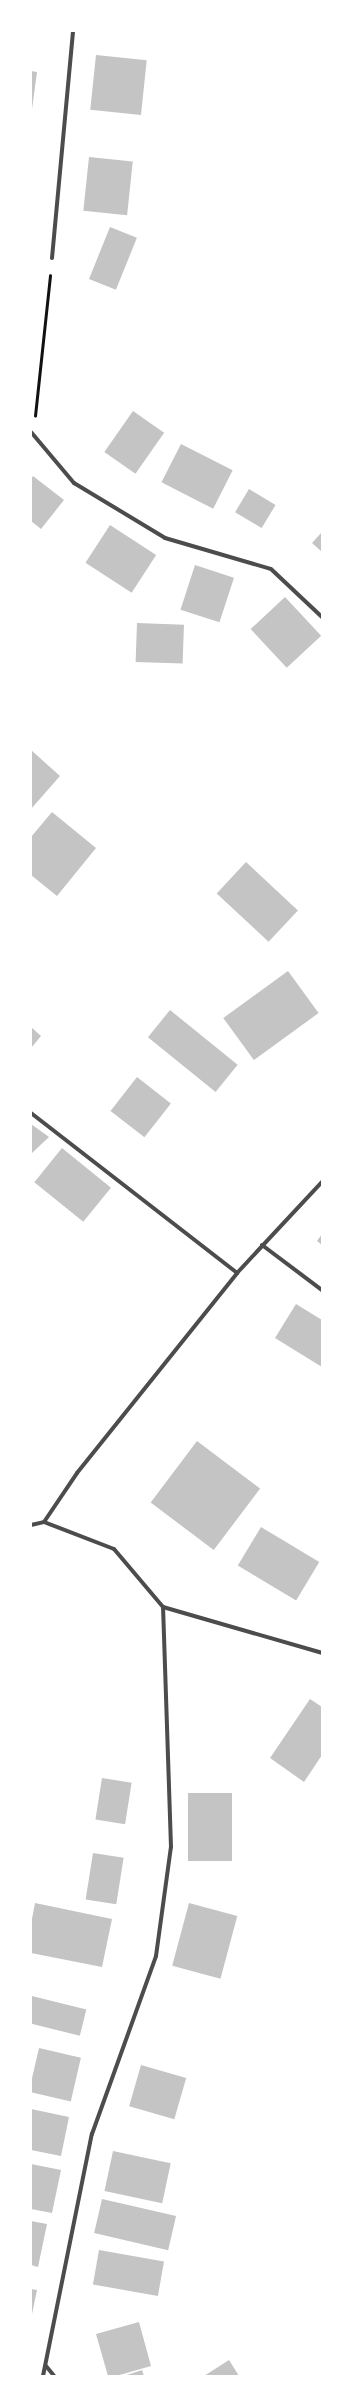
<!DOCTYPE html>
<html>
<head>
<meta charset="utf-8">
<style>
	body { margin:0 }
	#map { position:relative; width:353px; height:2407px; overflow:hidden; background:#fff; font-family:Helvetica,sans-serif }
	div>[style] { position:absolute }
	.building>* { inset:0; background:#c4c4c4; transform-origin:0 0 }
	.path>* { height:2.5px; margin:-1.25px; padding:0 1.25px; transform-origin:1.25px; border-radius:1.25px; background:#111 }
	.minor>* { height:4px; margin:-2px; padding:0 2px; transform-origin:2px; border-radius:2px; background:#4c4c4c }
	span { translate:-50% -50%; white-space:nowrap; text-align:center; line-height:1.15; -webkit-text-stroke:3px #fff; paint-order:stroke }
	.frame { position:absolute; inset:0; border:32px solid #fff; pointer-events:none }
</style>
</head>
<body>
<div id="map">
	<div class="building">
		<i style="left:96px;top:55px;width:51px;height:55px;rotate:6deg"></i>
		<i style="clip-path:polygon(31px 71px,37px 72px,32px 109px,31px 109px)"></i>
		<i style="left:89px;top:157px;width:44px;height:54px;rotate:6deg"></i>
		<i style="left:110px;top:227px;width:29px;height:56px;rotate:22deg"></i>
		<i style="left:133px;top:411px;width:38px;height:50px;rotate:35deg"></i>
		<i style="left:181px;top:444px;width:58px;height:43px;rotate:27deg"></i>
		<i style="clip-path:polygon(33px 476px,64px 500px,41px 529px,31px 521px,31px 479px)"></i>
		<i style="left:249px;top:489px;width:31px;height:27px;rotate:31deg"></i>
		<i style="left:110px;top:525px;width:55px;height:45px;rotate:33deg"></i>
		<i style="clip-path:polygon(322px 532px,322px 552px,312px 543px)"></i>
		<i style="left:195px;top:565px;width:41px;height:47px;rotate:18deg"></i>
		<i style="left:285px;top:597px;width:53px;height:47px;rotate:47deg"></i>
		<i style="left:137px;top:623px;width:47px;height:39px;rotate:2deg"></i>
		<i style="clip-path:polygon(31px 750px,60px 776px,31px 809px)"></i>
		<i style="clip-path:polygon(52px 812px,96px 848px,57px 896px,31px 875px,31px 837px)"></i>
		<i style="left:246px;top:862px;width:71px;height:43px;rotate:43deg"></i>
		<i style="left:288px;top:971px;width:52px;height:80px;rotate:54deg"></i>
		<i style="left:170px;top:1010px;width:87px;height:35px;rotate:39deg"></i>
		<i style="clip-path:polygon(31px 1027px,41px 1036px,31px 1048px)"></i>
		<i style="left:137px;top:1077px;width:43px;height:43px;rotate:38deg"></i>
		<i style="clip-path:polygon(31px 1124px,49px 1137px,31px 1154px)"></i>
		<i style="left:62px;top:1148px;width:63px;height:44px;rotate:39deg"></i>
		<i style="clip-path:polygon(322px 1234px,322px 1245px,317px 1241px)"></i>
		<i style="clip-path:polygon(296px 1304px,322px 1320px,322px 1367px,275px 1338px)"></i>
		<i style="left:197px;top:1441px;width:79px;height:77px;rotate:37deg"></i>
		<i style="left:261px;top:1527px;width:68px;height:45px;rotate:31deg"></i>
		<i style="clip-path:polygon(310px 1699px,322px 1707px,322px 1755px,304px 1782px,270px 1758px)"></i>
		<i style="left:102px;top:1778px;width:30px;height:42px;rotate:9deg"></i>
		<i style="left:188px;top:1793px;width:44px;height:68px"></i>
		<i style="left:93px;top:1853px;width:31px;height:47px;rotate:9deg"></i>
		<i style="clip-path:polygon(35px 1903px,112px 1919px,102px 1967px,31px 1953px,31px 1924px)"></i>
		<i style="left:189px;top:1903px;width:50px;height:65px;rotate:15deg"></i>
		<i style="left:32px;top:1996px;width:56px;height:27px;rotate:14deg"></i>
		<i style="left:39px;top:2048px;width:43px;height:45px;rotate:13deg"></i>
		<i style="left:141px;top:2065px;width:47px;height:43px;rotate:16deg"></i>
		<i style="clip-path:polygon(31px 2109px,69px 2117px,61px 2156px,31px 2150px)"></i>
		<i style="left:113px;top:2151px;width:59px;height:41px;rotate:12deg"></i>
		<i style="clip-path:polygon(31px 2164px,61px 2170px,52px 2213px,31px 2209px)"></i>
		<i style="left:102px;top:2199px;width:76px;height:35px;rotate:13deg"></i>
		<i style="clip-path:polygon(31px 2221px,47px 2224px,38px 2267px,31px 2265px)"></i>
		<i style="left:99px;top:2250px;width:66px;height:35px;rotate:10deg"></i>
		<i style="clip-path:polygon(31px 2289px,37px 2290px,32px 2314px,31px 2314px)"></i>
		<i style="clip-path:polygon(139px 2322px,151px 2366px,116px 2376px,108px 2376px,96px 2334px)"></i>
		<i style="clip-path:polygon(229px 2360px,239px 2376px,204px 2376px)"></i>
		<i style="clip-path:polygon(142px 2370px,144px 2376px,124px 2376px)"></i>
	</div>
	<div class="path">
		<i style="left:35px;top:416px;width:141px;rotate:-83.9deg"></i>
	</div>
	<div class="minor">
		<i style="left:52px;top:258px;width:228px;rotate:-84.7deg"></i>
		<i style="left:31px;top:432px;width:67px;rotate:49.9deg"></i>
		<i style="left:74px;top:483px;width:106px;rotate:31.1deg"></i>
		<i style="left:165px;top:538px;width:110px;rotate:16.3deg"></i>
		<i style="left:271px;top:569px;width:70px;rotate:43.3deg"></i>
		<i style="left:31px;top:1113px;width:261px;rotate:37.8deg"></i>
		<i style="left:262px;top:1245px;width:75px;rotate:36.9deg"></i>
		<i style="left:44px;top:1522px;width:59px;rotate:-56deg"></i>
		<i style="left:77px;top:1473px;width:256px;rotate:-51.3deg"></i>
		<i style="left:237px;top:1273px;width:125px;rotate:-47deg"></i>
		<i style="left:31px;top:1525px;width:13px;rotate:-13deg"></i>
		<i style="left:44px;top:1522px;width:75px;rotate:21.1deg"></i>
		<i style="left:114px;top:1549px;width:76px;rotate:49.8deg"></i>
		<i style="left:163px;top:1607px;width:166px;rotate:16.1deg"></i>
		<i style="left:46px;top:2366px;width:13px;rotate:51deg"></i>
		<i style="left:43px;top:2376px;width:247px;rotate:-78.6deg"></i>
		<i style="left:92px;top:2134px;width:189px;rotate:-70.2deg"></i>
		<i style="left:156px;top:1956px;width:110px;rotate:-82.2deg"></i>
		<i style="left:171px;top:1847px;width:240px;rotate:-91.9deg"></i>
	</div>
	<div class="frame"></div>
</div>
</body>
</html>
